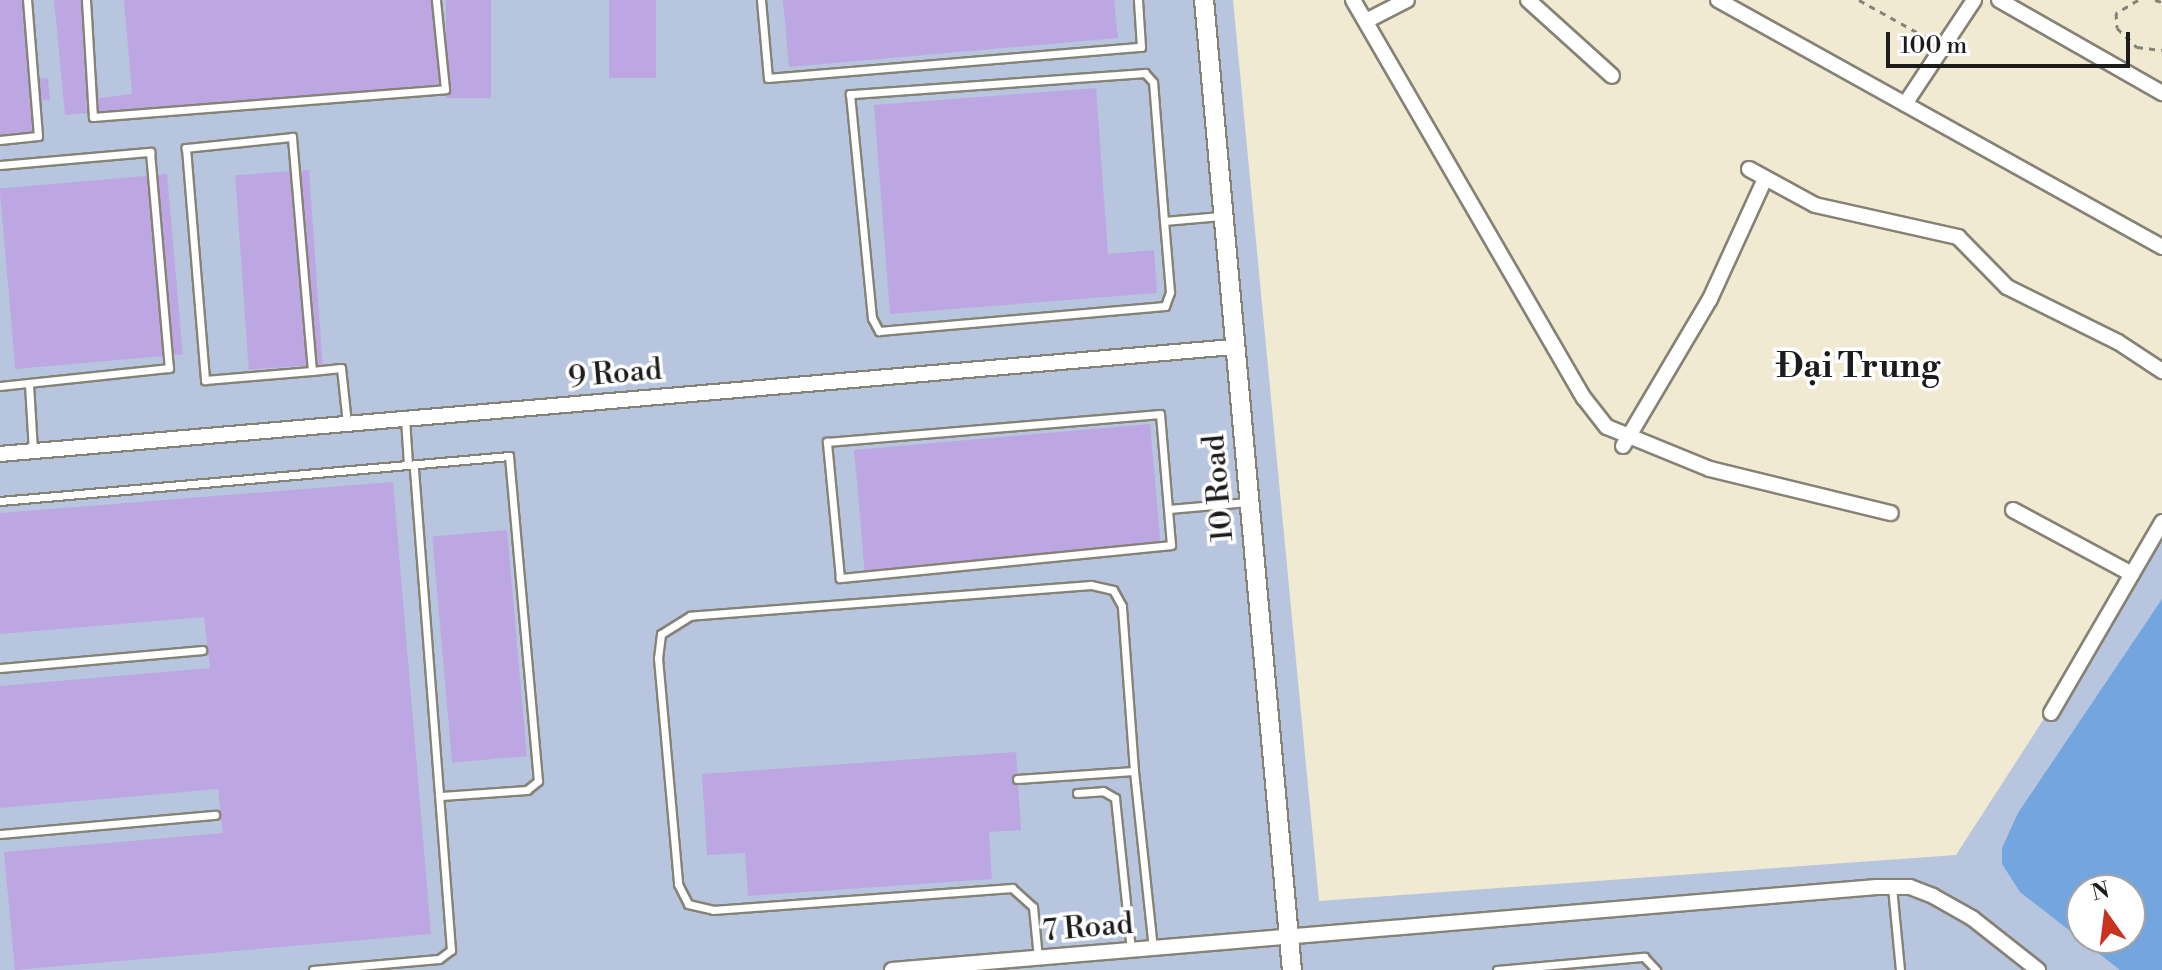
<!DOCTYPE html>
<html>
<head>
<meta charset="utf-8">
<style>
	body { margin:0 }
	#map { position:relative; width:2162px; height:970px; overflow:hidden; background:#efead1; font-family:"Libre Bodoni",serif }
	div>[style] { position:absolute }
	.industrial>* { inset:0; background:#b7c5de }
	.water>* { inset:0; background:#73a6de }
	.building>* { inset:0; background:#bda7e2; transform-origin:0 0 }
	.path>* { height:3px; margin-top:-1.5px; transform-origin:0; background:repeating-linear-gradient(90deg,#868376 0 6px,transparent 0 12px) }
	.roads { filter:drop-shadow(2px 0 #868376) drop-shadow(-2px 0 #868376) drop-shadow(0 2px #868376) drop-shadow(0 -2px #868376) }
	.service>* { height:7px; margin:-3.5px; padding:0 3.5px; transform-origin:3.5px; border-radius:3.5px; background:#fff }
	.minor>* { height:14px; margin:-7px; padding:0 7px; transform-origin:7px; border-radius:7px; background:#fff }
	.tertiary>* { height:18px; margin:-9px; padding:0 9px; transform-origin:9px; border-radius:9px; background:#fff }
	span { translate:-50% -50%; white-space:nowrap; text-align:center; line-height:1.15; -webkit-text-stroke:7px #fff; paint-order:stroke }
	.street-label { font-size:30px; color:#1c1c1c }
	.quarter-label { font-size:34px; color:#1c1c1c; font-weight:700 }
	.north { position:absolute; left:2066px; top:874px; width:80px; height:80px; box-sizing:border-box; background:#fff; border:2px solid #a4a4a4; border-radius:50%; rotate:346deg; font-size:22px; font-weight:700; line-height:32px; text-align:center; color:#1c1c1c }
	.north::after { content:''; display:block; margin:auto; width:28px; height:36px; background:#c8321e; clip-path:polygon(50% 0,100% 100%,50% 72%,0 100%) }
	.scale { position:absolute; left:1886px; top:32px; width:244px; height:36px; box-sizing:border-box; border:4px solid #1c1c1c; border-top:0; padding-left:10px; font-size:24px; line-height:28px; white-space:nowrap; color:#1c1c1c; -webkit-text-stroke:6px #fff; paint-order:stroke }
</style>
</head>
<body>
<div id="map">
	<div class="industrial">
		<i style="clip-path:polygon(evenodd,0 0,1233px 0,1319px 901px,1956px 855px,2162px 536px,2162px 970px,0 970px,0 0,2082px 890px,2130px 890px,2130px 938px,2082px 938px,2082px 890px)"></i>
	</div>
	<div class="water">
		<i style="clip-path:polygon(evenodd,2162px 599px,2162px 970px,2120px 970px,2020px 892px,2002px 864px,2002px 848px,2018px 813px,2162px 599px,2082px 890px,2130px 890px,2130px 938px,2082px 938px,2082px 890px)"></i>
	</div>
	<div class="building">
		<i style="clip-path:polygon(0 0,29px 0,35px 79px,48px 78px,50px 100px,38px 101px,41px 141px,0 145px)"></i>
		<i style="clip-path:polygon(54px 0,90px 0,99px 98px,132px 94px,124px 0,434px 0,442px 85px,134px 115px,133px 109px,65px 115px)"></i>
		<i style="left:446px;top:0;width:45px;height:98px"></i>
		<i style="left:609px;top:0;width:47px;height:78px"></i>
		<i style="clip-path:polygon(783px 0,1114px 0,1118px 38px,789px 67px)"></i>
		<i style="clip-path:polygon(1096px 88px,1108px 254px,1154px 250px,1157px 293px,890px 314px,874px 105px)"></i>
		<i style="left:309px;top:170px;width:195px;height:74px;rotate:86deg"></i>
		<i style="left:167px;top:174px;width:181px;height:168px;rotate:85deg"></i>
		<i style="left:1150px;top:424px;width:123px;height:297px;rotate:85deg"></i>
		<i style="clip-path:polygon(393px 482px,431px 934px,15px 970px,4px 852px,223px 833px,218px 789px,0 808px,0 686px,210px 668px,204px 617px,0 634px,0 513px)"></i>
		<i style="left:507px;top:530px;width:227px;height:75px;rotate:85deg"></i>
		<i style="clip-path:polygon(1016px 752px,1021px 830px,989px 832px,992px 879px,748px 896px,745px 853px,707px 855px,702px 774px)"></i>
	</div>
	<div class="path">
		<i style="left:1859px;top:0;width:80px;rotate:29.1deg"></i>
		<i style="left:2138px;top:0;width:26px;rotate:149deg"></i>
		<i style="left:2116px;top:13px;width:15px;rotate:86deg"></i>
		<i style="left:2117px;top:28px;width:28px;rotate:44deg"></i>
		<i style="left:2137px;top:47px;width:25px;rotate:7deg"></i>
		<i style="left:2155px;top:0;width:7px;rotate:16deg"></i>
	</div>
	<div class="roads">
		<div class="service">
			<i style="left:86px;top:0;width:117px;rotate:86.6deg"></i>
			<i style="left:93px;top:117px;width:353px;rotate:-4.5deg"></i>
			<i style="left:445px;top:89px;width:89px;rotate:-95.8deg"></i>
			<i style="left:761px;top:0;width:78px;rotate:84.9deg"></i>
			<i style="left:768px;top:78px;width:374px;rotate:-4.8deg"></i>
			<i style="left:1141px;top:47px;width:47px;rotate:-93.7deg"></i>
			<i style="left:0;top:140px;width:38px;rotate:-6deg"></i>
			<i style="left:38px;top:136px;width:136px;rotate:-94.6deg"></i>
			<i style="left:0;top:165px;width:151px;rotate:-5deg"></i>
			<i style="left:150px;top:152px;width:217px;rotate:85deg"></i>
			<i style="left:169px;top:368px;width:170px;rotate:173.9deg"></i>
			<i style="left:1164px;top:221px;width:139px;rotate:-94.5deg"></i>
			<i style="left:1153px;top:82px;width:12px;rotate:-132deg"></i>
			<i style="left:1145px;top:73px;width:296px;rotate:175.9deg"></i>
			<i style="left:850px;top:94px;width:225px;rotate:84.4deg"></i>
			<i style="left:872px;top:318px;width:15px;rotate:62deg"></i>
			<i style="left:879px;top:331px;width:287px;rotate:-5deg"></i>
			<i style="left:1165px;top:306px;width:15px;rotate:-70deg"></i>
			<i style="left:1170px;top:292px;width:71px;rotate:-94.8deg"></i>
			<i style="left:1164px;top:221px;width:57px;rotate:-5deg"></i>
			<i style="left:312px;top:371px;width:235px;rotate:-94.9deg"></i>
			<i style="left:292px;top:137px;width:107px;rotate:174.1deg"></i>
			<i style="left:186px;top:148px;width:233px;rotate:85.3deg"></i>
			<i style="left:205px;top:380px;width:107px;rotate:-4.8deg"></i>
			<i style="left:312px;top:371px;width:29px;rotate:-6deg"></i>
			<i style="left:341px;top:368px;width:55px;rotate:83.8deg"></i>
			<i style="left:29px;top:384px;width:67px;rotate:86.6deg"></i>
			<i style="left:1160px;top:414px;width:131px;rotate:85.2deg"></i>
			<i style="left:1171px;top:545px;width:333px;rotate:174.3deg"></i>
			<i style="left:840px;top:578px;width:137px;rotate:-95.5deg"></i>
			<i style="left:827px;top:442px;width:334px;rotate:-4.8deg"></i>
			<i style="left:405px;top:418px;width:47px;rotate:86.3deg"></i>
			<i style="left:0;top:501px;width:511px;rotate:-5.05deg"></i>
			<i style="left:509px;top:456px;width:326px;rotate:84.9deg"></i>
			<i style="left:538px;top:781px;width:14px;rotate:141deg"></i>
			<i style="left:527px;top:790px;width:86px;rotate:176deg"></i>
			<i style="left:1169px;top:509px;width:79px;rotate:-5.1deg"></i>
			<i style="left:0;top:668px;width:203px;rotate:-5.1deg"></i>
			<i style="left:1134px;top:771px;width:178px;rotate:83.9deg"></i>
			<i style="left:1017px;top:779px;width:117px;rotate:-3.9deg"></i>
			<i style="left:1134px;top:771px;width:165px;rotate:-94.2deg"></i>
			<i style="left:1122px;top:606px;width:18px;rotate:-119deg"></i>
			<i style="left:1113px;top:590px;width:23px;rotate:-167deg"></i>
			<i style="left:1091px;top:585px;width:402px;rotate:175.6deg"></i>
			<i style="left:690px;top:616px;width:34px;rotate:148deg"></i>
			<i style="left:661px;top:634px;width:24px;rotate:97deg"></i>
			<i style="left:658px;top:658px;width:227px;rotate:84.9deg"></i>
			<i style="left:678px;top:884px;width:22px;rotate:63deg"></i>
			<i style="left:688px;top:904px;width:26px;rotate:13deg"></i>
			<i style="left:713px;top:910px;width:300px;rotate:-4.2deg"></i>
			<i style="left:1012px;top:888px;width:28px;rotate:42deg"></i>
			<i style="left:1033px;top:907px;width:51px;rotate:84.4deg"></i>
			<i style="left:1077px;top:793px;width:26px;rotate:-4deg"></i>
			<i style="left:1103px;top:791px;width:14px;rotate:30deg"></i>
			<i style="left:1115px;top:798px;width:153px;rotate:84deg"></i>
			<i style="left:0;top:834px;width:216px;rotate:-5.1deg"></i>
			<i style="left:1892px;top:887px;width:83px;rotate:84.5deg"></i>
			<i style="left:313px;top:970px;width:126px;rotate:-5deg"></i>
			<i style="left:439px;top:959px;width:15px;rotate:-37deg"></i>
			<i style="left:451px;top:950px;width:486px;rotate:-94.4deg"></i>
			<i style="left:1497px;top:970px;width:148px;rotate:-5.1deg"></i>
			<i style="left:1644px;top:957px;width:18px;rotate:47deg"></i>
		</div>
		<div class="minor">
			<i style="left:1353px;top:0;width:460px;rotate:59.9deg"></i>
			<i style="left:1584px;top:398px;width:37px;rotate:52deg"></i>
			<i style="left:1607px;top:427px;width:111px;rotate:22.2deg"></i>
			<i style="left:1710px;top:469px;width:186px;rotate:13.7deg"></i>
			<i style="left:1528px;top:0;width:113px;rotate:42.1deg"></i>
			<i style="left:1718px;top:0;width:508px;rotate:29.09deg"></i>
			<i style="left:1999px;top:0;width:188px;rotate:29.7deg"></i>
			<i style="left:1366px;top:21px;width:46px;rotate:-27.1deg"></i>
			<i style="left:1905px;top:104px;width:125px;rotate:-56.4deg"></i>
			<i style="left:1749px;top:169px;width:75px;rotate:28.6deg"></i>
			<i style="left:1815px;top:205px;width:147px;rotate:12.6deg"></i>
			<i style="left:1958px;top:237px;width:70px;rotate:45.6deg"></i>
			<i style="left:2007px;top:287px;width:124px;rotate:26.4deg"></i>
			<i style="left:2118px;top:342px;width:53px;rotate:33.4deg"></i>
			<i style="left:1623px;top:446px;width:171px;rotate:-59.4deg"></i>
			<i style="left:1710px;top:299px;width:132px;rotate:-65.4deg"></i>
			<i style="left:0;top:454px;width:1239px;rotate:-4.96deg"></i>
			<i style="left:2013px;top:510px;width:135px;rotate:28.3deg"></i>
			<i style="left:2051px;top:713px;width:221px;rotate:-59.8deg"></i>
			<i style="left:892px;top:970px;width:988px;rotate:-4.82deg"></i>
			<i style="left:1877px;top:887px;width:33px"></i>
			<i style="left:1910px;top:887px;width:25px;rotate:21deg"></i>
			<i style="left:1933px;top:896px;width:45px;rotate:29.4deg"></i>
			<i style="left:1972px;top:918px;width:84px;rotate:38.2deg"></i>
		</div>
		<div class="tertiary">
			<i style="left:1204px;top:0;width:974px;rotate:84.82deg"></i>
		</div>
	</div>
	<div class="street-label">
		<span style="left:615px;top:374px;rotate:-5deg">9 Road</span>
		<span style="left:1219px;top:488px;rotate:-95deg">10 Road</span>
		<span style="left:1088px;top:928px;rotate:-5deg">7 Road</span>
	</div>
	<div class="quarter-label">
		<span style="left:1858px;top:368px">Đại Trung</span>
	</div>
	<div class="north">N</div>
	<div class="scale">100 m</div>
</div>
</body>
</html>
